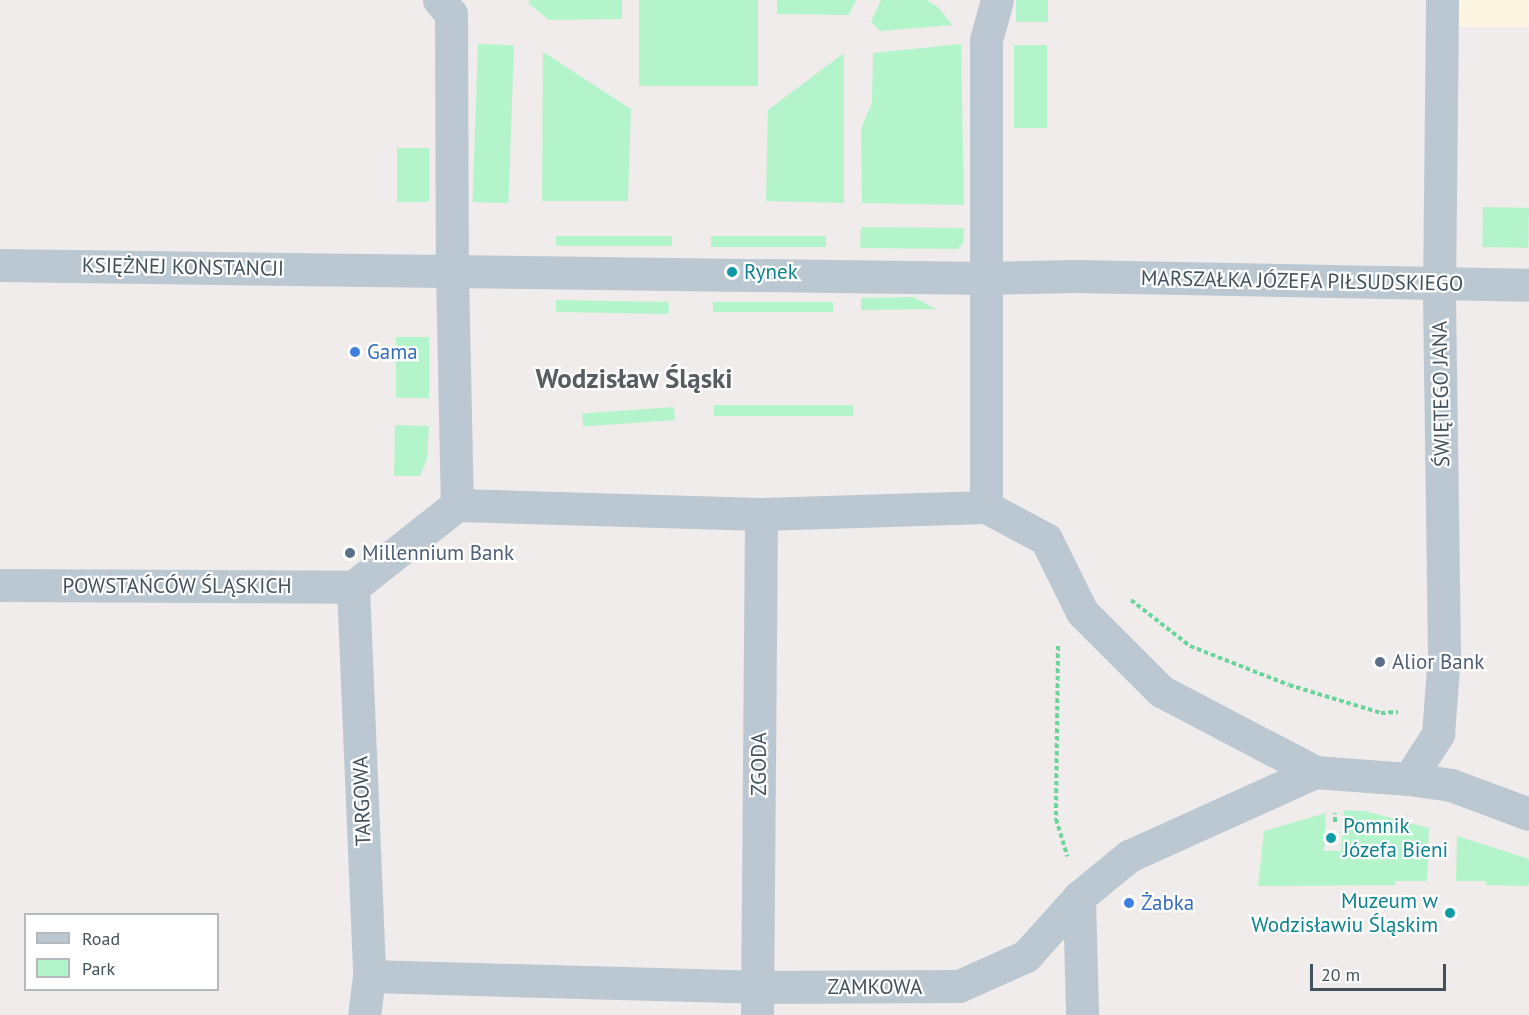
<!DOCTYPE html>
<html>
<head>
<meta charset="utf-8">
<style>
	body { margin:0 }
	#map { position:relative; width:1529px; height:1015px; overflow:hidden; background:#f0ecec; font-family:"PT Sans",sans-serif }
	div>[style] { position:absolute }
	.commercial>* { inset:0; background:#fef4e2; transform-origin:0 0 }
	.green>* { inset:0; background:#b4f4ca; transform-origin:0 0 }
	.path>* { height:4px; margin-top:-2px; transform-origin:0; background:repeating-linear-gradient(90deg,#69d59a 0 4.5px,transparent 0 7.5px) }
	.pedestrian>* { height:33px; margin:-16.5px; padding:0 16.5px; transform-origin:16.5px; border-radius:16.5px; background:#bbc8d1 }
	.minor>* { height:33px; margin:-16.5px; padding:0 16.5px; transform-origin:16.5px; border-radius:16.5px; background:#bbc8d1 }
	.dots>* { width:16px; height:16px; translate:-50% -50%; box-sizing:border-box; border:3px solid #fff; border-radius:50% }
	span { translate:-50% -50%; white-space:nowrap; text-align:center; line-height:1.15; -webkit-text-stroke:4.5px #fff; paint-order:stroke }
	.street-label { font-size:21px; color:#43515c }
	.culture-label { font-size:21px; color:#0d838f }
	.left { translate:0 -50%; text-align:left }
	.right { translate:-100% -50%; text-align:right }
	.shop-label { font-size:21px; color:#366cbe }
	.service-label { font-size:21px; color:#4e5e75 }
	.district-label { font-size:27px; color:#585d62; font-weight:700 }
	.legend { position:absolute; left:24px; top:913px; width:195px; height:78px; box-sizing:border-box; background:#fff; border:2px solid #b4b9be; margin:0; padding:8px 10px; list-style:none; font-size:18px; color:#43515c }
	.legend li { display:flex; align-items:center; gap:12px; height:30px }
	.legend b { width:30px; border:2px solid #b4b9be }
	.scale { position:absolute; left:1310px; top:964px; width:136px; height:27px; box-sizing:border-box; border:3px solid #43515c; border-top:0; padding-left:8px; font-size:18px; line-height:21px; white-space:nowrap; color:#43515c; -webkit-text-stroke:4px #fff; paint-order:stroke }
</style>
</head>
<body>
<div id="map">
	<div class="commercial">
		<i style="left:1442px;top:0;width:87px;height:27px"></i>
	</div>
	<div class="green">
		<i style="clip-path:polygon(529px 0,622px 0,622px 19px,549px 20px,529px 4px)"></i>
		<i style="left:639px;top:0;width:119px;height:86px"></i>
		<i style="clip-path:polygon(777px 0,856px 0,849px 15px,777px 14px)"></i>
		<i style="clip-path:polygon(881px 0,927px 0,939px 8px,952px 25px,880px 31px,871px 22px)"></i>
		<i style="left:1016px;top:0;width:32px;height:22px"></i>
		<i style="left:478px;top:44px;width:36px;height:158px;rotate:2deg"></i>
		<i style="clip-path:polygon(961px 44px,964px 205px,862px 203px,861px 129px,872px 102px,873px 53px)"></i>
		<i style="left:1047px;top:45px;width:83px;height:33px;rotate:90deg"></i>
		<i style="clip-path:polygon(543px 52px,631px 109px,628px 201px,542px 201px)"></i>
		<i style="clip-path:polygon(844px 53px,844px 203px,766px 201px,768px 110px)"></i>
		<i style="left:429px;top:148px;width:54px;height:32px;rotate:90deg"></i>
		<i style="left:1483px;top:207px;width:46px;height:40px;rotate:1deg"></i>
		<i style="clip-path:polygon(861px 227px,964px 228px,963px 243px,958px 249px,860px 248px)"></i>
		<i style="left:556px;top:236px;width:116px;height:10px"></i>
		<i style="left:711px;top:236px;width:115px;height:11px"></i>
		<i style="clip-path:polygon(913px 297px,936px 309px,861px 310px,861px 298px)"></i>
		<i style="left:556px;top:300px;width:113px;height:12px;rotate:1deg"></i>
		<i style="left:713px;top:302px;width:120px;height:10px"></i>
		<i style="left:396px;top:337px;width:33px;height:61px"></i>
		<i style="left:853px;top:405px;width:11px;height:139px;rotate:90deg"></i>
		<i style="left:674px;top:407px;width:13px;height:92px;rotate:86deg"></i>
		<i style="clip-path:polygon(395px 425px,429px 426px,427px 459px,420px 476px,394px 476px)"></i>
		<i style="clip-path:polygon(1344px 810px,1365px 811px,1429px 828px,1427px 881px,1395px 881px,1395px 885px,1258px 886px,1264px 831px,1326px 813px,1324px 851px,1341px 851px)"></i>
		<i style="clip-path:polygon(1457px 836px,1529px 859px,1529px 886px,1486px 885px,1486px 881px,1456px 881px)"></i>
	</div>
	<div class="path">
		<i style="left:1131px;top:600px;width:75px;rotate:37.9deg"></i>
		<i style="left:1190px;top:646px;width:106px;rotate:21.5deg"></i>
		<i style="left:1289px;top:685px;width:96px;rotate:16.9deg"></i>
		<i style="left:1381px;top:713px;width:17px;rotate:-3deg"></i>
		<i style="left:1058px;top:646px;width:173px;rotate:90.7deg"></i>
		<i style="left:1056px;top:819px;width:39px;rotate:73deg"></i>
		<i style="left:1335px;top:822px;width:9px;rotate:-90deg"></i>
	</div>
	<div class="pedestrian">
		<i style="left:439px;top:0;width:18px;rotate:49deg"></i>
		<i style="left:451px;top:14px;width:258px;rotate:89.8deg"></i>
		<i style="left:452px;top:272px;width:233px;rotate:88.8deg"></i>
		<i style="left:366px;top:270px;width:619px;rotate:0.74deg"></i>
		<i style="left:985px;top:278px;width:90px;rotate:-1.3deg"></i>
		<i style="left:457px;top:505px;width:304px;rotate:1.7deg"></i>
		<i style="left:761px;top:514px;width:225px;rotate:-1.8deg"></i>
		<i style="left:986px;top:507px;width:68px;rotate:28.1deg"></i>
		<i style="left:1046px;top:539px;width:81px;rotate:63.7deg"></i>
		<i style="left:986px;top:507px;width:467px;rotate:-90deg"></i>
		<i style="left:986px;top:40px;width:41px;rotate:-74.6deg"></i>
		<i style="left:353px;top:587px;width:132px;rotate:-38.3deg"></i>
		<i style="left:1409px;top:779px;width:42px;rotate:8.1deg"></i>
		<i style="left:1451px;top:785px;width:83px;rotate:20.4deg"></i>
		<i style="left:1079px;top:897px;width:118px;rotate:88.5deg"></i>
		<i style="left:757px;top:1015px;width:501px;rotate:-89.54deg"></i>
	</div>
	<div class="minor">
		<i style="left:0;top:265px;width:366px;rotate:0.8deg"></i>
		<i style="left:1075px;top:276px;width:454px;rotate:1.1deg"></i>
		<i style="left:0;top:585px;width:353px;rotate:0.3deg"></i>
		<i style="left:353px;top:587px;width:389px;rotate:87.6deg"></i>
		<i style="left:369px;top:976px;width:39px;rotate:97deg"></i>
		<i style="left:1082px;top:612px;width:112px;rotate:45deg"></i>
		<i style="left:1161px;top:691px;width:174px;rotate:27.7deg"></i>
		<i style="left:1315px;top:772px;width:94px;rotate:4.3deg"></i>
		<i style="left:1409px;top:779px;width:54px;rotate:-57.2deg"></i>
		<i style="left:1438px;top:734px;width:79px;rotate:-85.7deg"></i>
		<i style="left:1444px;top:655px;width:361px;rotate:-90.8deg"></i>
		<i style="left:1439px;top:294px;width:294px;rotate:-89.4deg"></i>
		<i style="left:369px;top:976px;width:388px;rotate:1.6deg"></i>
		<i style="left:757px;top:987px;width:202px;rotate:-0.3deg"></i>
		<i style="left:959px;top:986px;width:73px;rotate:-24.1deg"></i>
		<i style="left:1026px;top:956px;width:79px;rotate:-48.1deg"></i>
		<i style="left:1079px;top:897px;width:65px;rotate:-39.4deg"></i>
		<i style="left:1129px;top:856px;width:204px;rotate:-24.3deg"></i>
	</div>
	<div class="dots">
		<i style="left:732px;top:272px;background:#0f9aa8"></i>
		<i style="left:355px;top:352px;background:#3f7fe0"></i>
		<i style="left:350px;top:553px;background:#5c6f8a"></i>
		<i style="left:1380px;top:662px;background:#5c6f8a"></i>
		<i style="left:1331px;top:838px;background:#0f9aa8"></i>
		<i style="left:1129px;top:903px;background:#3f7fe0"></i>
		<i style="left:1450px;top:913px;background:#0f9aa8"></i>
	</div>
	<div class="street-label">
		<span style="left:183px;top:267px;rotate:1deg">KSIĘŻNEJ KONSTANCJI</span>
		<span style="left:1302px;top:281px;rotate:1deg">MARSZAŁKA JÓZEFA PIŁSUDSKIEGO</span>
		<span style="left:1441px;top:394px;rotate:-91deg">ŚWIĘTEGO JANA</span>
		<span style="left:177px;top:586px">POWSTAŃCÓW ŚLĄSKICH</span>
		<span style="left:759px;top:764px;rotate:-90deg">ZGODA</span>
		<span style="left:362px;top:801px;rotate:-92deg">TARGOWA</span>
		<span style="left:875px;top:987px">ZAMKOWA</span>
	</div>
	<div class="culture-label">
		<span class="left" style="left:744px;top:272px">Rynek</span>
		<span class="left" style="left:1343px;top:838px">Pomnik<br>Józefa Bieni</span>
		<span class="right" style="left:1438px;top:913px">Muzeum w<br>Wodzisławiu Śląskim</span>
	</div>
	<div class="shop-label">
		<span class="left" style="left:367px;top:352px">Gama</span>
		<span class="left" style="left:1141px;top:903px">Żabka</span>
	</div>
	<div class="service-label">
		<span class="left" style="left:362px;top:553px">Millennium Bank</span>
		<span class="left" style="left:1392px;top:662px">Alior Bank</span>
	</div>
	<div class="district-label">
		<span style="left:634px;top:379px">Wodzisław Śląski</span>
	</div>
	<ul class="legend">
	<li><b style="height:8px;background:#bbc8d1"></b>Road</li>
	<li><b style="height:16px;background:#b4f4ca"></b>Park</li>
	</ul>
	<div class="scale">20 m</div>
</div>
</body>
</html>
